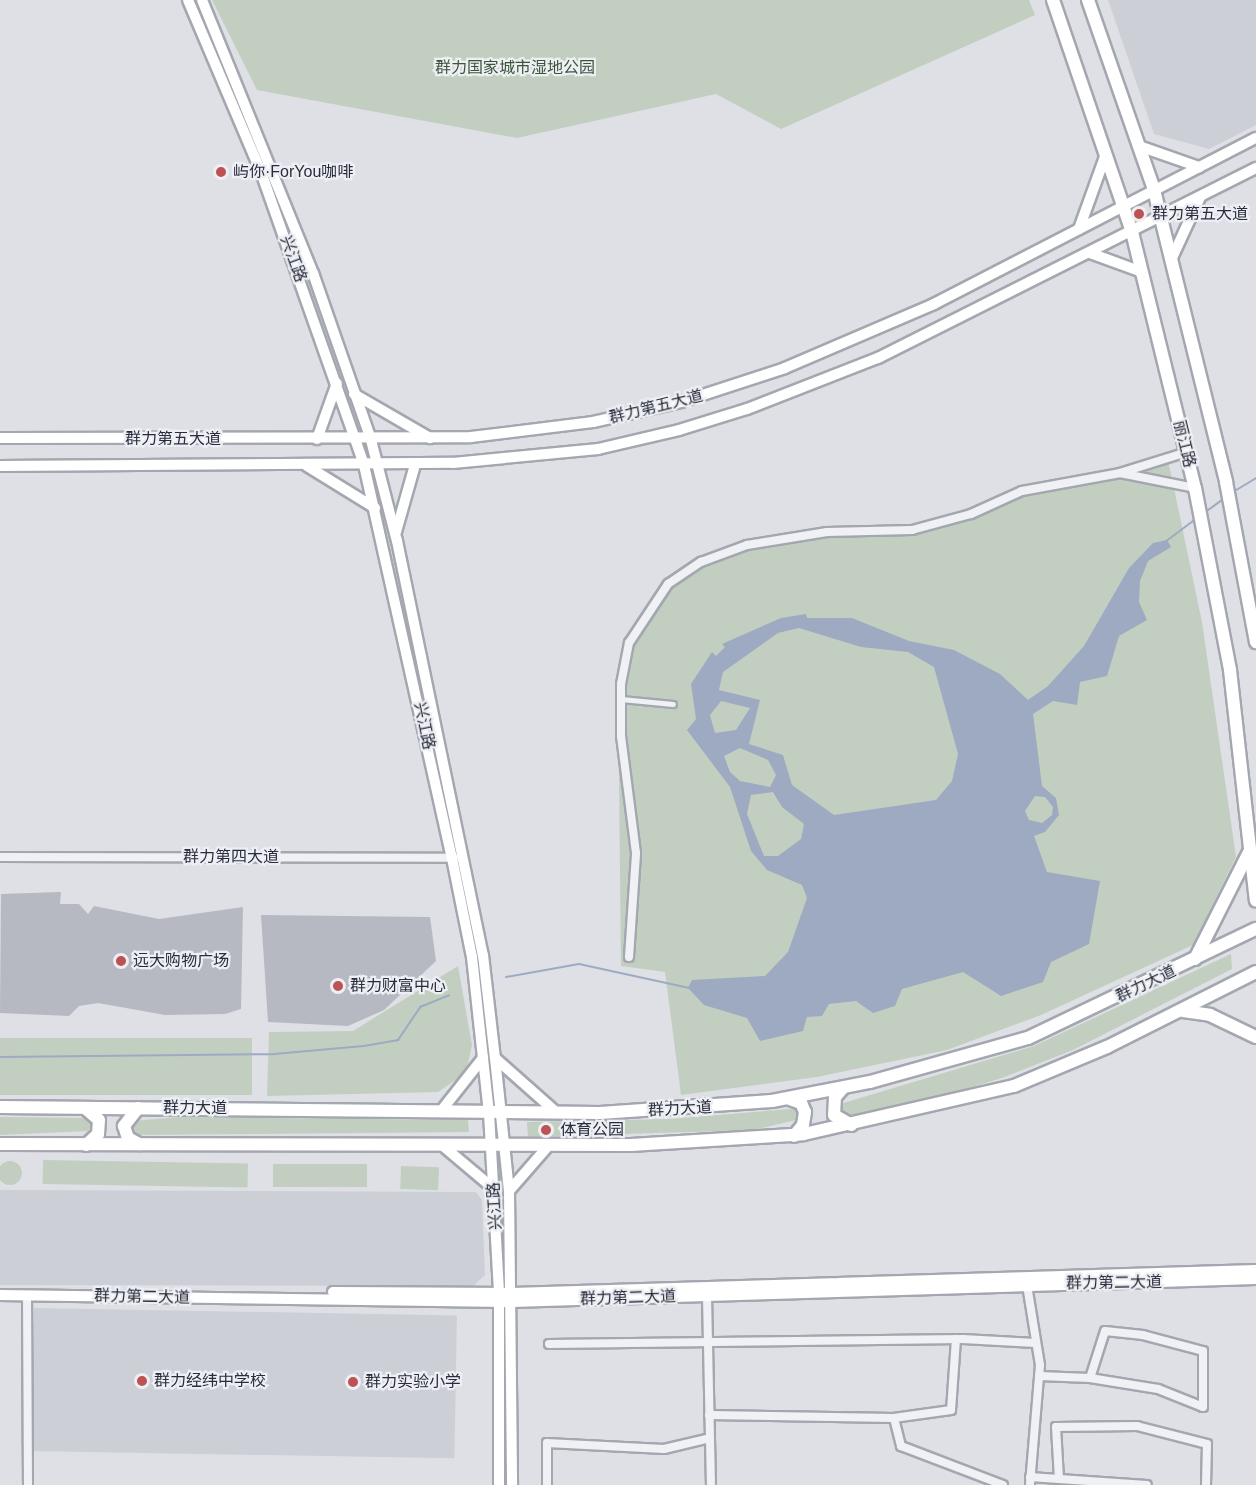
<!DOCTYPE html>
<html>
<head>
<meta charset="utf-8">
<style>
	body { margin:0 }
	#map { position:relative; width:1256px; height:1485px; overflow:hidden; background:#dee0e6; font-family:Helvetica,"Noto Sans SC",sans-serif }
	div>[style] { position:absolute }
	.built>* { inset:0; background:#cdcfd7; transform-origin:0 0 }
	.green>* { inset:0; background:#c2cfc0; transform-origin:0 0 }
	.round { border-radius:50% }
	.water>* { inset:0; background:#9daac2 }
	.stream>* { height:2px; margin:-1px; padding:0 1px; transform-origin:1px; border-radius:1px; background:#9daac2 }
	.building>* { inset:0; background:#b6b9c2 }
	.roads { filter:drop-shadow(2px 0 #a4a7af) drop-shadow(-2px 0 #a4a7af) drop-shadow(0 2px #a4a7af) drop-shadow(0 -2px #a4a7af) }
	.pedestrian>* { height:5px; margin:-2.5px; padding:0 2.5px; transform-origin:2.5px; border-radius:2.5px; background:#f0f1f5 }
	.minor>* { height:8px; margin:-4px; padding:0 4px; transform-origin:4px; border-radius:4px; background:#f0f1f5 }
	.secondary>* { height:10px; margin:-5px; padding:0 5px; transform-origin:5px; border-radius:5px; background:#fff }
	.primary>* { height:12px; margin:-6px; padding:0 6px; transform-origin:6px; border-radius:6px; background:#fff }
	.dots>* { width:16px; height:16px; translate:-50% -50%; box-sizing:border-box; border:3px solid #edeff4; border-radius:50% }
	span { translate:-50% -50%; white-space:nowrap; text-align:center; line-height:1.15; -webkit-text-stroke:4.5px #edeff4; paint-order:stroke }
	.park-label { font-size:16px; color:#3a5538 }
	.poi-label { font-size:16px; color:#292d3b }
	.left { translate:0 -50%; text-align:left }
	.street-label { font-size:16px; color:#292d3b }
</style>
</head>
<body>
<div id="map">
	<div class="built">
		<i style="clip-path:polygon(1108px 0,1256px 0,1256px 125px,1209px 149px,1154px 134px)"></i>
		<i style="clip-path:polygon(0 1190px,476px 1192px,482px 1200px,485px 1275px,473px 1286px,0 1285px)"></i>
		<i style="left:34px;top:1308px;width:423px;height:143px;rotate:1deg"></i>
	</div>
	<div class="green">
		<i style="clip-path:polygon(212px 0,1029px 0,1035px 15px,781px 129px,716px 94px,517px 138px,257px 90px)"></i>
		<i style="clip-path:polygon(1167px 455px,1202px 622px,1236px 857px,1193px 945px,1041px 1015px,947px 1050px,817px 1077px,681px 1095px,665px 972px,621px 966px,618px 684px,624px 641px,659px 589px,698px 561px,761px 543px,834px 529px,902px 535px,949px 526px,1033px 492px)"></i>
		<i style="clip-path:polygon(1231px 954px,1232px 969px,1073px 1050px,1002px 1078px,928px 1100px,848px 1117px,839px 1112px,840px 1104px,1034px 1046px)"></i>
		<i style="clip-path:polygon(458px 966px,472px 1045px,466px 1073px,438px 1092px,267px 1096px,269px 1032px,353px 1031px)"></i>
		<i style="left:0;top:1038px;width:252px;height:57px"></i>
		<i style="clip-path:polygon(790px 1109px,796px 1109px,796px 1120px,753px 1130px,528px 1137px,527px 1122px,669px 1119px)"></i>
		<i style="clip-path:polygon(0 1117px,88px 1118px,93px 1125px,88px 1131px,0 1135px)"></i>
		<i style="clip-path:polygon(180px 1117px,468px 1120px,469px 1132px,134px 1135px,131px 1131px,132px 1121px)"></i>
		<i style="left:43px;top:1160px;width:205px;height:24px;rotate:1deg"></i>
		<i class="round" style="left:-2px;top:1161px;width:24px;height:24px"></i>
		<i style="left:273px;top:1164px;width:94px;height:23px"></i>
		<i style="left:401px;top:1166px;width:38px;height:23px;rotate:2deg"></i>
	</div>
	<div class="water">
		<i style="clip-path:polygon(evenodd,1167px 540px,1171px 547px,1148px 561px,1140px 581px,1139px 602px,1147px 620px,1119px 636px,1107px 676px,1080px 682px,1077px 705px,1053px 701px,1033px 714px,1042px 786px,1056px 798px,1059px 815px,1045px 832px,1034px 836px,1047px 872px,1100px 881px,1089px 944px,1051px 962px,1043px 982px,1001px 996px,963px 972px,902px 989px,895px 1006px,873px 1013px,856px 1001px,829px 1004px,822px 1016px,807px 1017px,803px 1031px,760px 1041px,747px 1018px,704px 1005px,688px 988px,692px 980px,765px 976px,788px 952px,807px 898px,802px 885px,767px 870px,751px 851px,730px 787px,687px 730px,696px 719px,691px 684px,712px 652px,716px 656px,725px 647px,722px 644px,781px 618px,806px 614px,807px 618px,852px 618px,909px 641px,954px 650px,1000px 674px,1028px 700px,1048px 686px,1084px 646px,1129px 568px,1153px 543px,1167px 540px,799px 628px,861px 647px,908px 652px,934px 667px,958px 754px,952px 781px,936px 800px,834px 815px,792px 785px,783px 755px,749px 744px,760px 700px,719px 690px,723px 672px,778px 633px,799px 628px,1167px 540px,721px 701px,750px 708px,736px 730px,715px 733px,710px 715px,721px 701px,1167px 540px,740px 748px,768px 760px,776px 775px,770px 787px,740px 781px,730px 772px,724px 756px,740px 748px,1167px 540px,773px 792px,782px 807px,804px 824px,801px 839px,778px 856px,764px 856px,747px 814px,751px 795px,773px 792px,1167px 540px,1035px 796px,1045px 797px,1053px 807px,1052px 815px,1042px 823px,1029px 820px,1025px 811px,1035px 796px)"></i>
	</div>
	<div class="stream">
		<i style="left:1233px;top:492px;width:27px;rotate:-31deg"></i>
		<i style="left:1204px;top:513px;width:24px;rotate:-36deg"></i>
		<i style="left:1165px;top:542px;width:40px;rotate:-37deg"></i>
		<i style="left:506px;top:977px;width:74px;rotate:-10.1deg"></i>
		<i style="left:579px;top:964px;width:113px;rotate:12.3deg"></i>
		<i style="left:0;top:1057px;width:274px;rotate:-0.6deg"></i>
		<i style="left:274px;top:1054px;width:90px;rotate:-5.1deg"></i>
		<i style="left:364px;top:1046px;width:35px;rotate:-10deg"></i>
		<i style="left:398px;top:1040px;width:40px;rotate:-56deg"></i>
		<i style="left:420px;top:1007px;width:31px;rotate:-22deg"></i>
	</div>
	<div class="building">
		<i style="clip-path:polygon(61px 892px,60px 904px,79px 904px,88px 914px,94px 906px,159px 919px,243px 907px,241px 1009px,225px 1014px,165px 1015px,98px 1003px,79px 1006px,69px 1016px,0 1013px,1px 894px)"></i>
		<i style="clip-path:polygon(261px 915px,430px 917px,436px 961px,384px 1010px,348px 1026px,268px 1022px)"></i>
	</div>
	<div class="roads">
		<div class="pedestrian">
			<i style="left:621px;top:699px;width:52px;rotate:5.5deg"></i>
		</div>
		<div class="minor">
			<i style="left:1187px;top:452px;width:70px;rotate:162.6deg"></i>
			<i style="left:1120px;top:473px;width:76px;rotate:11.3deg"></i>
			<i style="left:0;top:857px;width:454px;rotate:0.1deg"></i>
			<i style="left:629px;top:957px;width:104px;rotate:-86.1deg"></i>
			<i style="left:636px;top:853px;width:118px;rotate:-97.3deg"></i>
			<i style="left:621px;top:736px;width:52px;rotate:-90deg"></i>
			<i style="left:621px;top:684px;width:42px;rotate:-79deg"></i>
			<i style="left:629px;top:643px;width:71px;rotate:-56.5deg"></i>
			<i style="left:668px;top:584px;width:40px;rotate:-34deg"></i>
			<i style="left:701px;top:562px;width:49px;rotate:-20.3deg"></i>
			<i style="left:747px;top:545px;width:81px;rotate:-9.2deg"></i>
			<i style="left:827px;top:532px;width:85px;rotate:-1.3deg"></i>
			<i style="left:912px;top:530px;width:61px;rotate:-15.2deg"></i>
			<i style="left:971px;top:514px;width:56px;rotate:-24.3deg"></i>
			<i style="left:1022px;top:491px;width:100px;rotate:-10.4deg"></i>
			<i style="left:1027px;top:1285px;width:81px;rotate:80.8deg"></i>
			<i style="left:1040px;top:1365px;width:120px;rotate:94.8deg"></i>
			<i style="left:27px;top:1295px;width:190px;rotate:89.7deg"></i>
			<i style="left:707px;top:1296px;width:189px;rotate:88.8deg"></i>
			<i style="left:956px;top:1339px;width:71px;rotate:94deg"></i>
			<i style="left:951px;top:1410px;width:58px;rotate:172deg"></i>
			<i style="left:894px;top:1418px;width:29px;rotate:76deg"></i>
			<i style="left:901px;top:1446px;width:109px;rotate:20.9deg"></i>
			<i style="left:549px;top:1344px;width:414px;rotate:-0.7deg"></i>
			<i style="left:963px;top:1339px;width:72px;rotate:3.2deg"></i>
			<i style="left:1039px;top:1376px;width:51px;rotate:2.2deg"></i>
			<i style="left:1090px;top:1378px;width:69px;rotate:9.2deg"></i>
			<i style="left:1158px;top:1389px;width:48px;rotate:21.8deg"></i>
			<i style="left:1203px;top:1407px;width:56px;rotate:-90deg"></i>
			<i style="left:1203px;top:1351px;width:62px;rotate:-165.1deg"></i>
			<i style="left:1143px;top:1335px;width:38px;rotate:-174deg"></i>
			<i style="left:1105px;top:1331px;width:49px;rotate:107.7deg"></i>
			<i style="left:709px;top:1415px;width:185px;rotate:0.9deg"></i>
			<i style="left:1030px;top:1477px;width:117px;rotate:3.9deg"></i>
			<i style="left:1059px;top:1479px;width:52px;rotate:-93.3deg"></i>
			<i style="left:1056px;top:1427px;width:81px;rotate:-0.7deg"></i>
			<i style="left:1137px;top:1426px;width:72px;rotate:14.4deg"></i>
			<i style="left:1207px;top:1444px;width:41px;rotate:91.4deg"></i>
			<i style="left:547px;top:1485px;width:42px;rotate:-90deg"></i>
			<i style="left:547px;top:1443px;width:117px;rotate:2.9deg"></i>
			<i style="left:664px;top:1449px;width:47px;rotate:-13.4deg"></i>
		</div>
		<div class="secondary">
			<i style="left:188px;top:0;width:187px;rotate:67deg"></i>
			<i style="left:261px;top:172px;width:311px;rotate:70.6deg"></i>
			<i style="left:364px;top:465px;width:403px;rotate:77.4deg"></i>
			<i style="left:452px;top:858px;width:101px;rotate:78.6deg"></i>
			<i style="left:472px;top:957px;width:157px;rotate:83.8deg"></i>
			<i style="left:489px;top:1113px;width:179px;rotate:86.8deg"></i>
			<i style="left:499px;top:1292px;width:193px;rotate:90deg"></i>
			<i style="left:202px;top:0;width:295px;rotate:67.9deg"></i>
			<i style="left:313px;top:273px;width:177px;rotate:70.8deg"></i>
			<i style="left:371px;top:440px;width:104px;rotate:75.6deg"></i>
			<i style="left:397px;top:541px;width:423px;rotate:78.3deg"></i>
			<i style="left:483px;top:955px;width:104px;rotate:83.4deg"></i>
			<i style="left:495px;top:1058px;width:134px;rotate:84deg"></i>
			<i style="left:509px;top:1191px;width:294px;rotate:89.4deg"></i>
			<i style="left:1139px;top:146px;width:64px;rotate:19.3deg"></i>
			<i style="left:1079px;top:229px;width:80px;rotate:-70.2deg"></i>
			<i style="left:1090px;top:253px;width:55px;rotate:20.1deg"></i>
			<i style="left:1172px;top:258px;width:67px;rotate:-65.3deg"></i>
			<i style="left:354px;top:394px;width:88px;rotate:30.1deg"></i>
			<i style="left:0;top:438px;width:471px;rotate:-0.1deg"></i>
			<i style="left:471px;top:437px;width:123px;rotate:-7deg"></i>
			<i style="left:593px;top:422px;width:90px;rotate:-12.8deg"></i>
			<i style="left:681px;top:402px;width:109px;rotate:-18.1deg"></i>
			<i style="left:785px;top:368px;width:162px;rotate:-23.2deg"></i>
			<i style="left:934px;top:304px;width:362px;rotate:-27.3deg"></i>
			<i style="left:317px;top:439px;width:59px;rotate:-70.3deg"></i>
			<i style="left:0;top:466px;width:453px;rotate:-0.4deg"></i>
			<i style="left:453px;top:463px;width:146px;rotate:-5.5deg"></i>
			<i style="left:598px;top:449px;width:83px;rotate:-13.2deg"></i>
			<i style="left:679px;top:430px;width:71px;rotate:-17.2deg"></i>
			<i style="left:747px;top:409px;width:141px;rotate:-21.3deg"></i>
			<i style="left:878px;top:358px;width:423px;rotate:-26.7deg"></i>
			<i style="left:307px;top:466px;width:80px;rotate:31.7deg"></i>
			<i style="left:396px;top:532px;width:70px;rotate:-74.2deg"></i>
			<i style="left:495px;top:1058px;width:81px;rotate:41.5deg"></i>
			<i style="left:441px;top:1111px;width:68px;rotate:-51.6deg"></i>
			<i style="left:443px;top:1146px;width:67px;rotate:40.1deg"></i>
			<i style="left:509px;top:1191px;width:61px;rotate:-49deg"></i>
			<i style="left:333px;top:1292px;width:179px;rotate:0.3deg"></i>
			<i style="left:512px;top:1293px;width:744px;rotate:-1.77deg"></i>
			<i style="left:0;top:1295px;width:512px;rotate:0.78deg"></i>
			<i style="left:512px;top:1302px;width:744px;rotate:-1.77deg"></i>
		</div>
		<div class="primary">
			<i style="left:1053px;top:0;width:245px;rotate:71.2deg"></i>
			<i style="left:1132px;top:232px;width:264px;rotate:76.2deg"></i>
			<i style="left:1195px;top:488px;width:185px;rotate:79.1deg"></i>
			<i style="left:1230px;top:670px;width:232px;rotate:83.6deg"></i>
			<i style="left:1088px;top:0;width:201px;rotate:70.8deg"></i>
			<i style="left:1154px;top:190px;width:301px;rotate:76.1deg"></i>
			<i style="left:1226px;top:482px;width:163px;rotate:79.4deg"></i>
			<i style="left:1195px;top:959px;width:120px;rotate:-63.2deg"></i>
			<i style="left:1183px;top:1011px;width:27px;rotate:8deg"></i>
			<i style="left:1210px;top:1015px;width:51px;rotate:25.6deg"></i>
			<i style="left:842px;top:1089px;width:11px;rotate:131deg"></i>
			<i style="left:835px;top:1097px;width:18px;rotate:93deg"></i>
			<i style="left:834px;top:1115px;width:20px;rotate:30deg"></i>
			<i style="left:790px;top:1099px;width:12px;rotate:20deg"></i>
			<i style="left:801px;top:1103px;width:10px;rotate:66deg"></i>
			<i style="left:805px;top:1112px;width:13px;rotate:99deg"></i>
			<i style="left:803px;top:1125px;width:14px;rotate:129deg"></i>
			<i style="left:0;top:1107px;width:600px;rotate:0.57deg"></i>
			<i style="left:600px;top:1113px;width:172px;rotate:-4deg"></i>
			<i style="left:772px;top:1101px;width:100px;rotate:-11deg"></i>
			<i style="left:870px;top:1082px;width:164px;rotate:-15.6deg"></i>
			<i style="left:1028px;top:1038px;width:253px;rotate:-25.6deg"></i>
			<i style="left:85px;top:1108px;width:18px;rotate:41deg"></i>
			<i style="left:99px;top:1120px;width:14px;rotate:94deg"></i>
			<i style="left:98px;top:1134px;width:16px;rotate:137deg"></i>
			<i style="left:138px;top:1108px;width:23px;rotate:128deg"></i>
			<i style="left:124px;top:1126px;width:13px;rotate:72deg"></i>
			<i style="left:128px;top:1138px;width:13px;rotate:29deg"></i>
			<i style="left:0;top:1144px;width:631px;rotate:0.09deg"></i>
			<i style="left:631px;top:1145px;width:173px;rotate:-3.6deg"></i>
			<i style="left:804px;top:1134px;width:215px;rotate:-12.9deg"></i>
			<i style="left:1014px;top:1086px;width:101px;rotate:-22.8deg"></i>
			<i style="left:1107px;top:1047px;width:167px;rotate:-26.7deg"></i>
		</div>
	</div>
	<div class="dots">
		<i style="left:221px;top:172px;background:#bd5153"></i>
		<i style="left:1139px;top:214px;background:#bd5153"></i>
		<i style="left:121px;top:961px;background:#bd5153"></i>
		<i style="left:338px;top:986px;background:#bd5153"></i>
		<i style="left:546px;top:1130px;background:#bd5153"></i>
		<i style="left:142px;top:1381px;background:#bd5153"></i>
		<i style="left:353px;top:1382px;background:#bd5153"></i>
	</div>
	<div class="park-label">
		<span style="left:515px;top:68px">群力国家城市湿地公园</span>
	</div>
	<div class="poi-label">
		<span class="left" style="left:233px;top:172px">屿你·ForYou咖啡</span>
		<span class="left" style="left:1152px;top:214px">群力第五大道</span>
		<span class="left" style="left:133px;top:961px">远大购物广场</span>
		<span class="left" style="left:350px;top:986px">群力财富中心</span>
		<span class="left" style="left:560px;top:1130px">体育公园</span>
		<span class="left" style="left:154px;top:1381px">群力经纬中学校</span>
		<span class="left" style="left:365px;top:1382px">群力实验小学</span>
	</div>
	<div class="street-label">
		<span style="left:293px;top:259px;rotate:70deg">兴江路</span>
		<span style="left:656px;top:407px;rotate:-14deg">群力第五大道</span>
		<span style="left:173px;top:439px">群力第五大道</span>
		<span style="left:1184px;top:444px;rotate:76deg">丽江路</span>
		<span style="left:424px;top:726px;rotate:78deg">兴江路</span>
		<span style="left:231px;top:857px">群力第四大道</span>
		<span style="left:1146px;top:984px;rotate:-26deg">群力大道</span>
		<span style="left:195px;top:1108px">群力大道</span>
		<span style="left:680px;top:1109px;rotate:-3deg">群力大道</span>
		<span style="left:495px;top:1206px;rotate:-93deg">兴江路</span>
		<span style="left:1114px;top:1283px;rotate:-1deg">群力第二大道</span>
		<span style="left:142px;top:1297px;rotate:1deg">群力第二大道</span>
		<span style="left:628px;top:1298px;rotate:-2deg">群力第二大道</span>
	</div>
</div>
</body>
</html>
